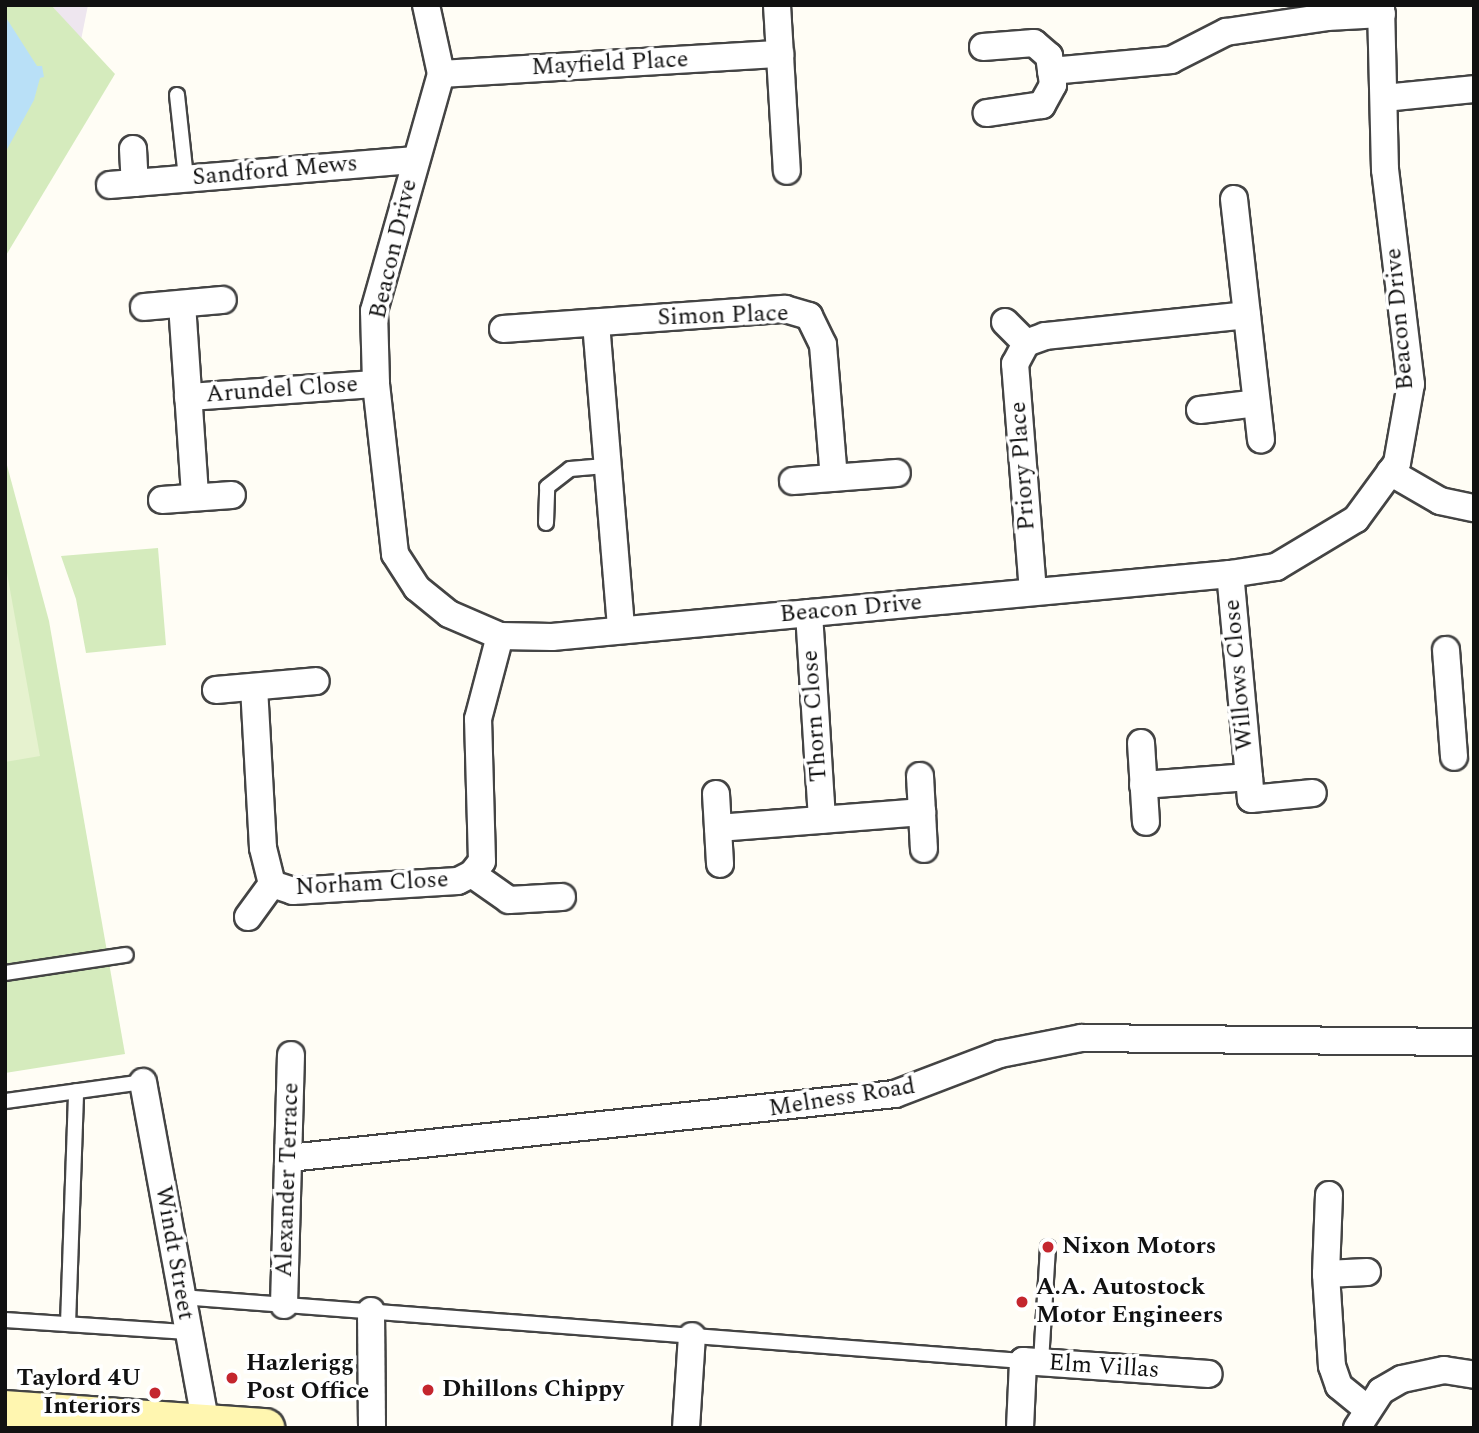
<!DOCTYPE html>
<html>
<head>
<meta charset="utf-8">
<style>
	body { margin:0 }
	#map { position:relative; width:1479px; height:1433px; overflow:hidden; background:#fffdf5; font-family:Spectral,serif }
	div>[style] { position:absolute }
	.industrial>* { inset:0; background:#eee6ef }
	.green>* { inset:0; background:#d5ebbd }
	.pitch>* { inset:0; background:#e6f2cf }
	.water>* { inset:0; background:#b9e0f7 }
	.roads { filter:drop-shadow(2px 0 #444) drop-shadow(-2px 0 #444) drop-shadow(0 2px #444) drop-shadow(0 -2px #444) }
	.lane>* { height:14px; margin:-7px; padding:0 7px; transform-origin:7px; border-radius:7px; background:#fff }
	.street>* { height:26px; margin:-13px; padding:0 13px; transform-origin:13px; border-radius:13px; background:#fff }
	.secondary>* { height:38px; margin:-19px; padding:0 19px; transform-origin:19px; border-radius:19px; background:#fff6b0 }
	.dots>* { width:19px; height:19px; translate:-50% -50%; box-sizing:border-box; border:4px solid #fff; border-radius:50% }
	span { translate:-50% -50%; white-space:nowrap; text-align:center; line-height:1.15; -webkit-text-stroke:7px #fff; paint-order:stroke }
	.street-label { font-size:24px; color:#111 }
	.poi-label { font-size:24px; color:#111; font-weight:700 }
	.left { translate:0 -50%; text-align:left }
	.right { translate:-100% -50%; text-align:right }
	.frame { position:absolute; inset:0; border:7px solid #111; pointer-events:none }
</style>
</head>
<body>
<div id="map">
	<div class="industrial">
		<i style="clip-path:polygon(51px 5px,88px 5px,81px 40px)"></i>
	</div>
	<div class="green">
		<i style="clip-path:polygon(5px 5px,51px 5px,115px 74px,5px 257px)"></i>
		<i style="clip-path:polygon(5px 458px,49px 621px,125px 1054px,5px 1073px)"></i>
		<i style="clip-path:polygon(158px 548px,166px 645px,86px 653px,76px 599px,61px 556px)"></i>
	</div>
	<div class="pitch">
		<i style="clip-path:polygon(5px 562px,40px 756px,5px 762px)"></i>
	</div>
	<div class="water">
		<i style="clip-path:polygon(5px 16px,37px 66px,42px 66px,44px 77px,40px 78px,34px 100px,5px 153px)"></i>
	</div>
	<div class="roads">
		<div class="lane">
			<i style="left:177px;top:95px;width:83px;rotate:83.8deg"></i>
			<i style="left:546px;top:523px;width:36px;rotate:-88deg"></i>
			<i style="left:547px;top:487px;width:29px;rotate:-38deg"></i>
			<i style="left:570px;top:469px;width:38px;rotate:-5deg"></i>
			<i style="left:5px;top:973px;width:122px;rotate:-8.5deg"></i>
			<i style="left:5px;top:1101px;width:139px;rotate:-7.8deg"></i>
			<i style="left:181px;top:1297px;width:844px;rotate:4.35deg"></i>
			<i style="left:5px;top:1320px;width:183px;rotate:3.8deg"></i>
			<i style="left:68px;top:1324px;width:233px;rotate:-88deg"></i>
			<i style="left:1041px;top:1362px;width:115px;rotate:-86.5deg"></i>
		</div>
		<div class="street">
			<i style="left:426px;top:5px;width:71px;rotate:77.7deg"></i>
			<i style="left:441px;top:74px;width:246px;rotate:105.8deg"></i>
			<i style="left:374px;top:311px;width:73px;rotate:88.4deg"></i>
			<i style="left:376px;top:384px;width:171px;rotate:83.6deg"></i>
			<i style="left:395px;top:554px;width:40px;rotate:57.1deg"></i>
			<i style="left:417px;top:588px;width:41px;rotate:39.1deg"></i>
			<i style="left:449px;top:614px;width:56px;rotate:23.3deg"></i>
			<i style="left:500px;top:636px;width:52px;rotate:1.1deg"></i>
			<i style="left:552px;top:637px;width:681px;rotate:-5.31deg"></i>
			<i style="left:1230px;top:574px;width:47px;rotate:-8.7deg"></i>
			<i style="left:1276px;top:567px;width:93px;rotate:-31deg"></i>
			<i style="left:1356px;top:519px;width:69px;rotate:-53.8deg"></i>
			<i style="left:1397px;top:463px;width:80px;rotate:-80deg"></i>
			<i style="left:1411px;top:384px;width:216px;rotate:-96.9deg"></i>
			<i style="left:1385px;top:170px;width:165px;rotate:-91.4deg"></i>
			<i style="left:777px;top:5px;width:166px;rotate:86.6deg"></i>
			<i style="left:983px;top:47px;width:51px;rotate:-4.5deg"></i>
			<i style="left:1034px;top:43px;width:20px;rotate:41deg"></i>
			<i style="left:1049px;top:56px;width:29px;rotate:82deg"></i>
			<i style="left:1053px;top:85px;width:23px;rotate:119deg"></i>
			<i style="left:1042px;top:105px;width:56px;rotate:171.7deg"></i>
			<i style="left:1051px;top:71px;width:121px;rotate:-5.2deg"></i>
			<i style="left:1171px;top:60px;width:62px;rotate:-27deg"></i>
			<i style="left:1226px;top:32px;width:102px;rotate:-8.4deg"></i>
			<i style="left:1327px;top:17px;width:55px;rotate:-3.1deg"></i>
			<i style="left:441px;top:74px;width:340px;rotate:-3.4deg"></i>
			<i style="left:1384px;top:98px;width:90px;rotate:-5.7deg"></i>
			<i style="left:133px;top:149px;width:34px;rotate:87deg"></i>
			<i style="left:110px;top:185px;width:306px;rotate:-4.7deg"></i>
			<i style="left:1234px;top:199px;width:242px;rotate:83.6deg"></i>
			<i style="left:182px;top:304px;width:193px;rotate:86.1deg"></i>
			<i style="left:144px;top:307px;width:79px;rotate:-5.1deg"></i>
			<i style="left:1005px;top:322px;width:30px;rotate:45deg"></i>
			<i style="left:596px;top:323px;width:308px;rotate:85.3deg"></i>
			<i style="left:503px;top:329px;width:283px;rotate:-4.1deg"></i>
			<i style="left:785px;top:309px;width:25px;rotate:16deg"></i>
			<i style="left:809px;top:316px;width:32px;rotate:64deg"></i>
			<i style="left:823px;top:345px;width:133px;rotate:85.3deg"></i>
			<i style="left:188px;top:397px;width:188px;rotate:-4deg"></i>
			<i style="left:1200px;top:410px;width:57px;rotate:-7deg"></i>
			<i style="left:1390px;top:472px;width:58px;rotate:30.1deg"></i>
			<i style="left:1440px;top:501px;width:35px;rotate:12deg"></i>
			<i style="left:793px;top:481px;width:104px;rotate:-4.4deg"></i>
			<i style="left:162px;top:500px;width:70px;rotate:-4.1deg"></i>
			<i style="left:1033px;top:592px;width:229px;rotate:-94.5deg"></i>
			<i style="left:1015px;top:364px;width:24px;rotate:-62deg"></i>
			<i style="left:1026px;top:343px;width:20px;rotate:-20deg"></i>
			<i style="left:1045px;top:336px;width:203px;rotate:-5.9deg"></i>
			<i style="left:809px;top:613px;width:207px;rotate:86.4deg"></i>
			<i style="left:1446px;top:650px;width:107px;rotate:85.7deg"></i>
			<i style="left:254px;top:687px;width:161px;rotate:86.8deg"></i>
			<i style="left:263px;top:848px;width:37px;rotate:76deg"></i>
			<i style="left:272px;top:884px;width:22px;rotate:18deg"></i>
			<i style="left:293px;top:891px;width:165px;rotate:-3.5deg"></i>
			<i style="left:458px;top:881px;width:16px;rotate:-27deg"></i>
			<i style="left:472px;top:874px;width:16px;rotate:-52deg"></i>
			<i style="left:482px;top:861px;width:142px;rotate:-91.6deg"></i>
			<i style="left:478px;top:719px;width:86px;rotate:-75.2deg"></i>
			<i style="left:216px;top:690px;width:100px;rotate:-5.1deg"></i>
			<i style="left:1141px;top:743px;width:79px;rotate:86.4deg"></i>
			<i style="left:920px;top:776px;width:73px;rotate:86.9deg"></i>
			<i style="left:1249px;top:777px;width:22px;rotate:85deg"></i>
			<i style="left:1251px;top:799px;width:62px;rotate:-5.5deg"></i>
			<i style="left:1143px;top:785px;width:106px;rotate:-4.3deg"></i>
			<i style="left:1249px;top:777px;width:204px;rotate:-95.3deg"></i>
			<i style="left:716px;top:794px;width:70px;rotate:86.7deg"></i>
			<i style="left:718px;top:828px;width:205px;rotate:-4.5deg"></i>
			<i style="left:472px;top:874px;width:45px;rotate:35.1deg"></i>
			<i style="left:509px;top:900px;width:53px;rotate:-3.2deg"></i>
			<i style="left:248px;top:917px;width:41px;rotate:-54deg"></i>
			<i style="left:143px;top:1082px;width:348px;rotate:79.6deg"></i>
			<i style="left:289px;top:1158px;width:609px;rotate:-6.03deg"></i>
			<i style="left:895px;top:1094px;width:112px;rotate:-20.9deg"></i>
			<i style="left:1000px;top:1054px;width:83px;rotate:-11.2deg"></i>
			<i style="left:1081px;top:1038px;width:393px;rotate:0.6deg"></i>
			<i style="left:1329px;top:1195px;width:79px;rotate:92.2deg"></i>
			<i style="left:1326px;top:1274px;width:92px;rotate:86.3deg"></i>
			<i style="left:1332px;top:1366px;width:21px;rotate:71deg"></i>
			<i style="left:1339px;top:1386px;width:35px;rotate:39deg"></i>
			<i style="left:1326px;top:1274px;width:41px;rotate:-2.8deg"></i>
			<i style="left:284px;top:1305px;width:250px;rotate:-88.4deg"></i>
			<i style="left:371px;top:1311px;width:117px;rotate:89.5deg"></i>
			<i style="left:686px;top:1428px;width:92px;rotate:-86.3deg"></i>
			<i style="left:1020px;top:1428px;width:67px;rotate:-87.4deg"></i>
			<i style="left:1023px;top:1361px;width:186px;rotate:4deg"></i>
			<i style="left:1357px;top:1428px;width:44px;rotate:-57deg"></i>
			<i style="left:1381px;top:1391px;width:24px;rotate:-30deg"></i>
			<i style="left:1402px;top:1379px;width:43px;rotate:-12.1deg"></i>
			<i style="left:1444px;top:1370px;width:30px;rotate:9deg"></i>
		</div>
		<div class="secondary">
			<i style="left:5px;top:1410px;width:261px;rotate:4deg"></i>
		</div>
	</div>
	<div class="dots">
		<i style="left:1048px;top:1247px;background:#c4262e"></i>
		<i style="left:1022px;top:1302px;background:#c4262e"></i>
		<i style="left:232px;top:1378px;background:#c4262e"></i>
		<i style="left:428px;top:1390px;background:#c4262e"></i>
		<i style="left:155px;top:1393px;background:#c4262e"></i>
	</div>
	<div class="street-label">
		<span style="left:610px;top:64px;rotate:-3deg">Mayfield Place</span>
		<span style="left:275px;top:171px;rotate:-5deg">Sandford Mews</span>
		<span style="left:394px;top:249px;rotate:-77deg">Beacon Drive</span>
		<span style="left:723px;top:316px;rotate:-2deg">Simon Place</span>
		<span style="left:1400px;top:319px;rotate:-95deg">Beacon Drive</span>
		<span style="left:282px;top:390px;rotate:-4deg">Arundel Close</span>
		<span style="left:1023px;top:466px;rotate:-94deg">Priory Place</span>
		<span style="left:851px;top:609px;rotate:-5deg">Beacon Drive</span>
		<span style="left:1239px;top:675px;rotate:-95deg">Willows Close</span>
		<span style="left:815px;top:716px;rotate:-94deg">Thorn Close</span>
		<span style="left:372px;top:884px;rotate:-3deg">Norham Close</span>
		<span style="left:842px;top:1098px;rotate:-9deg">Melness Road</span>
		<span style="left:288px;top:1180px;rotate:-88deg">Alexander Terrace</span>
		<span style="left:174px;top:1253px;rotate:80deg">Windt Street</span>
		<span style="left:1104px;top:1367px;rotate:4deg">Elm Villas</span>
	</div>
	<div class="poi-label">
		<span class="left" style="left:1062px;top:1247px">Nixon Motors</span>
		<span class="left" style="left:1036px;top:1302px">A.A. Autostock<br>Motor Engineers</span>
		<span class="left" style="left:246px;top:1378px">Hazlerigg<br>Post Office</span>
		<span class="right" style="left:141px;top:1393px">Taylord 4U<br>Interiors</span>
		<span class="left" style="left:442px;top:1390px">Dhillons Chippy</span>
	</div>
	<div class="frame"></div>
</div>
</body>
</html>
